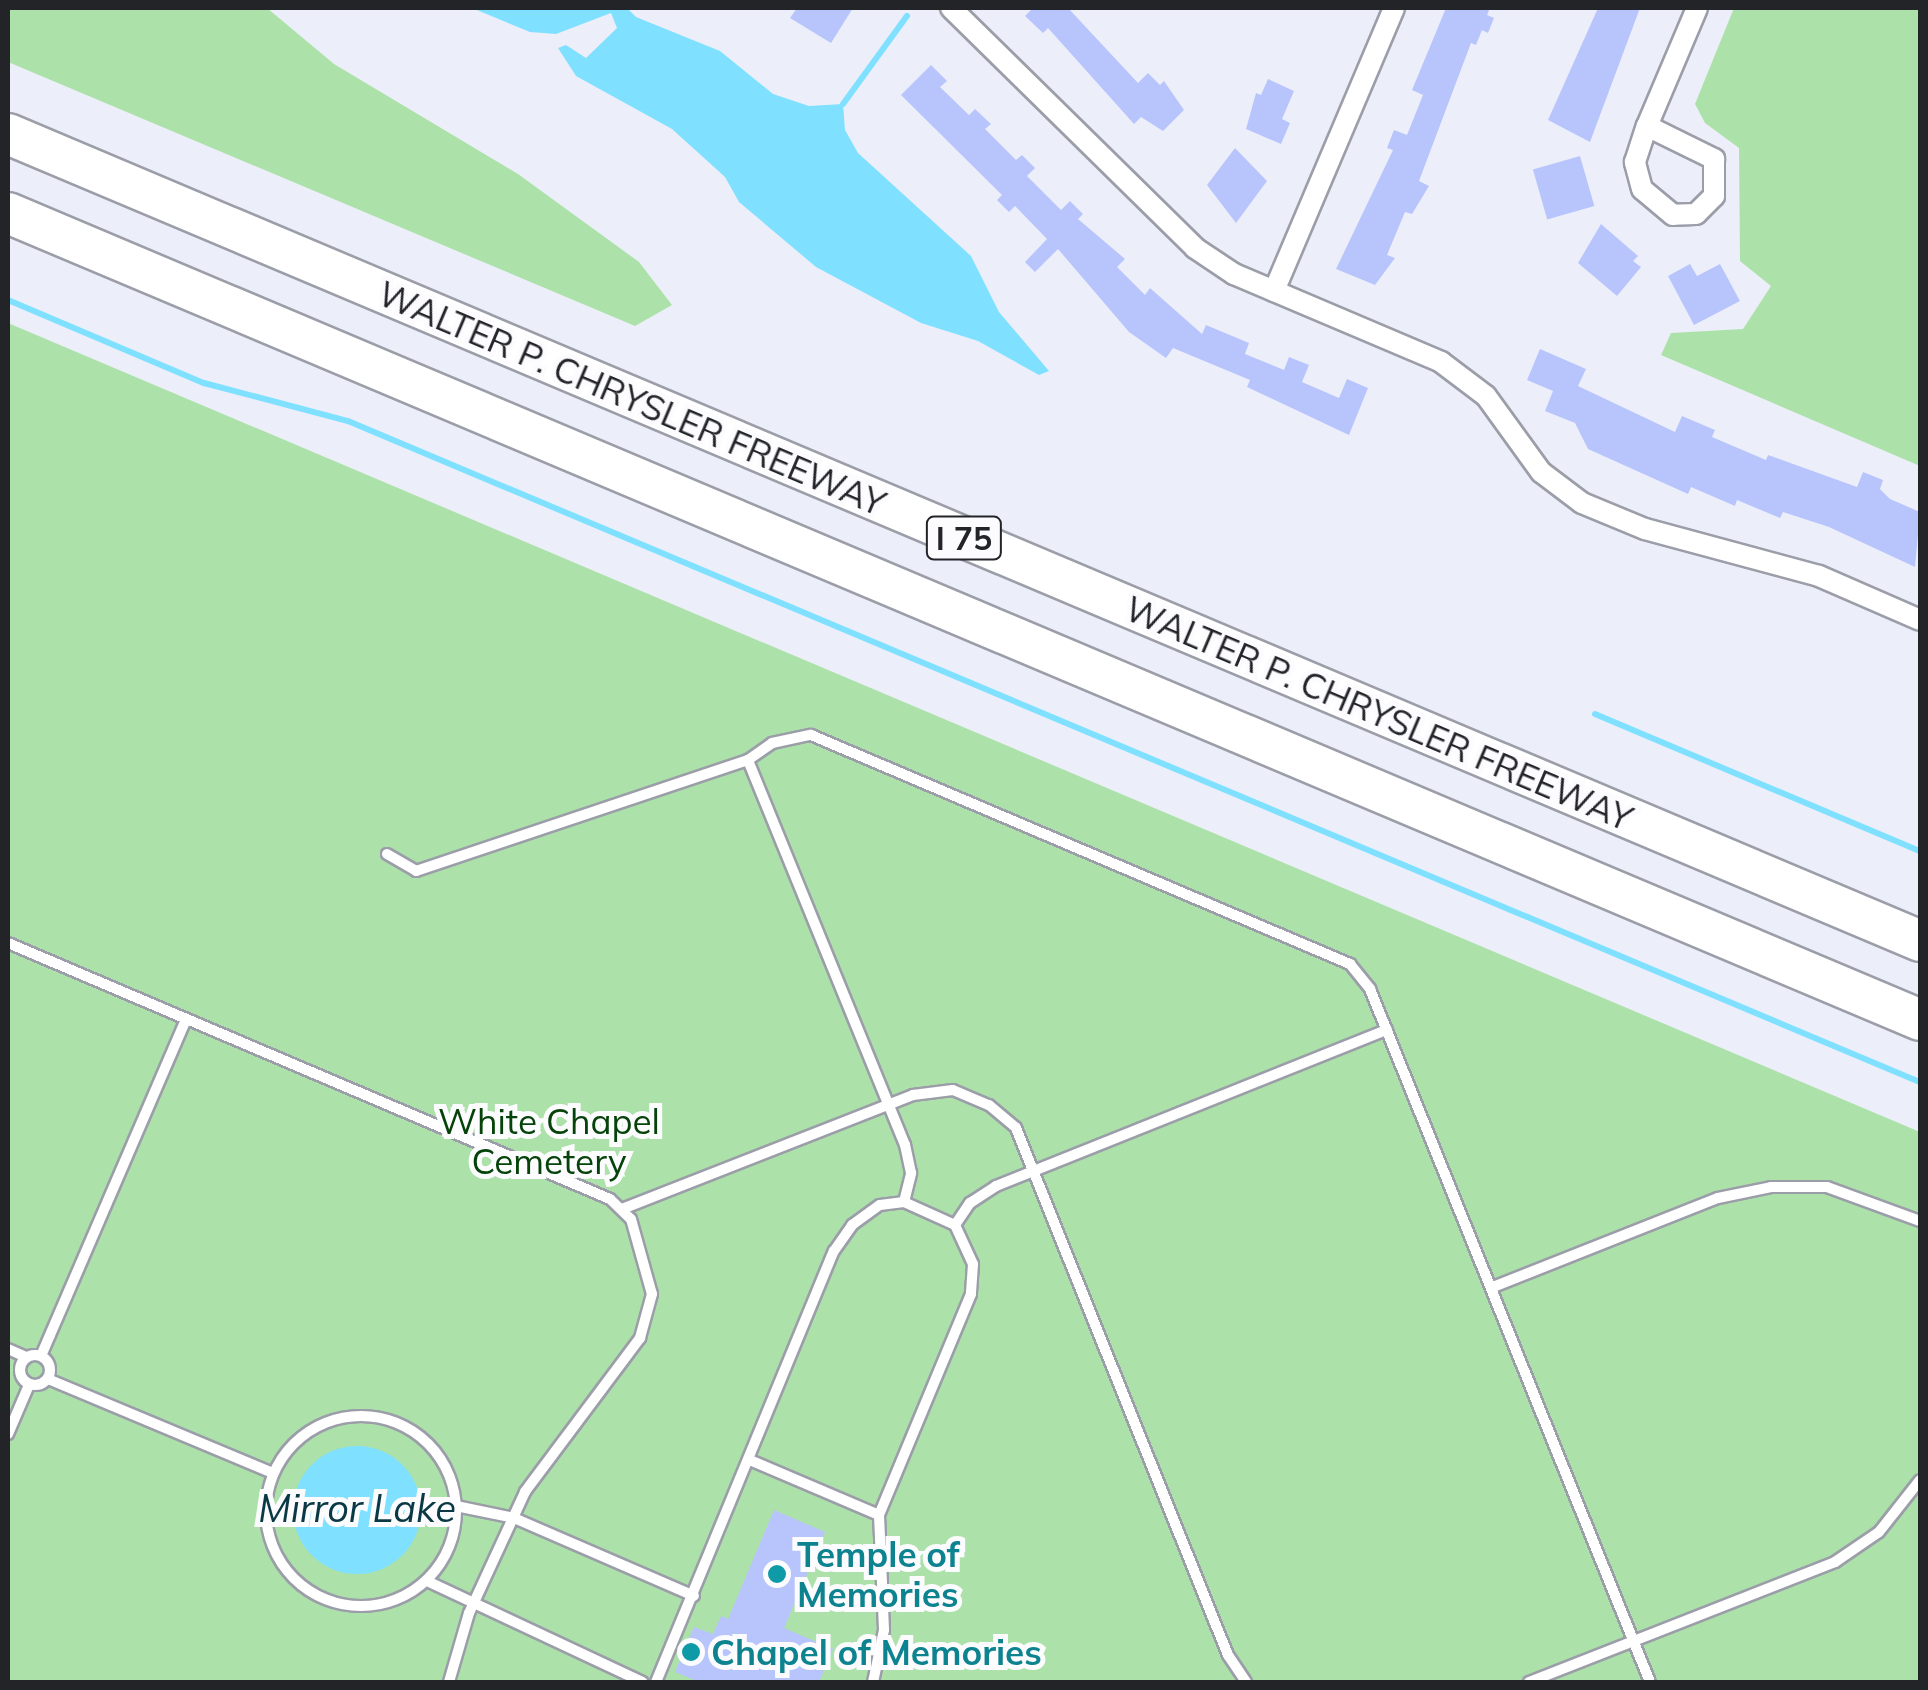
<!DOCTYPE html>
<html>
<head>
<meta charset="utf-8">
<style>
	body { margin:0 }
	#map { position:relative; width:1928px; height:1690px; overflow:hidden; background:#eceff9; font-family:Mulish,sans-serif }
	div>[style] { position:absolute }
	.green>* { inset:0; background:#ade1aa }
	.water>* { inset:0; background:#80e0ff }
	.round { border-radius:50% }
	.stream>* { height:6px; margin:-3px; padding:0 3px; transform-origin:3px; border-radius:3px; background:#80e0ff }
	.building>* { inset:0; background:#b8c5fd; transform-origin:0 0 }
	.roads { filter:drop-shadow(2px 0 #9b9ea8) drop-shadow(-2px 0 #9b9ea8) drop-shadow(0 2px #9b9ea8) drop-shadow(0 -2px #9b9ea8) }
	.service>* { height:10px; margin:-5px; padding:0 5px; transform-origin:5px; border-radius:5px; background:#fff }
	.service>.ring { margin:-5px; padding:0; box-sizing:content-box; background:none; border:10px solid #fff; border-radius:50% }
	.minor>* { height:20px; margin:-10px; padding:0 10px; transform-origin:10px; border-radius:10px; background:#fff }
	.motorway>* { height:40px; margin:-20px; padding:0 20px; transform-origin:20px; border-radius:20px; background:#fff }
	.dots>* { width:28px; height:28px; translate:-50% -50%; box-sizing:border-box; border:5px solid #fcfcfe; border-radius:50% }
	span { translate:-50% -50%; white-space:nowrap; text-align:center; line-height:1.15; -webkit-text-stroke:10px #fcfcfe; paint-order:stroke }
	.shield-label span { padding:2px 8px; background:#fcfcfe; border:2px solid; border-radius:8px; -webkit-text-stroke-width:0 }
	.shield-label { font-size:32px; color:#232428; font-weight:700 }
	.street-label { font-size:35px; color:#232428 }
	.park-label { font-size:35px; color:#06430a }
	.culture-label { font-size:35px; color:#0d838f; font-weight:700 }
	.left { translate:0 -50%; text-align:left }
	.water-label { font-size:38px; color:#0a3844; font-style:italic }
	.frame { position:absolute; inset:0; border:10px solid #232428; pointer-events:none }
</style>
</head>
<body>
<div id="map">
	<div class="green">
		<i style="clip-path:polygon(8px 8px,267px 8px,334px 64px,518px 174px,639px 262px,672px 305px,635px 326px,8px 62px)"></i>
		<i style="clip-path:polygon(1734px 8px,1920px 8px,1920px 466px,1661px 355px,1671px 333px,1743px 329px,1771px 286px,1740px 261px,1739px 148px,1705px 123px,1695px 104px)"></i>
		<i style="clip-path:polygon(8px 323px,1920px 1132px,1920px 1682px,8px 1682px)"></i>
	</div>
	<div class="water">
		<i style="clip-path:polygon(472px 8px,627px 8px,636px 17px,720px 51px,773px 94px,809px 106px,843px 104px,845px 130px,858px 153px,971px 256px,999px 312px,1049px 371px,1039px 375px,978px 341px,921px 323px,816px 267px,739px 202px,725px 177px,672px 129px,576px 76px,558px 48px,566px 45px,586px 58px,617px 28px,611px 13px,556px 34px,530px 32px)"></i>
		<i class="round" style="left:293px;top:1446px;width:128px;height:128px"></i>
	</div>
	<div class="stream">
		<i style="left:843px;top:104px;width:109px;rotate:-54deg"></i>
		<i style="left:8px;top:300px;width:213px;rotate:23deg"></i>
		<i style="left:204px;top:383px;width:149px;rotate:14.8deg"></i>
		<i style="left:348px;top:421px;width:1705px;rotate:22.81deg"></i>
		<i style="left:1595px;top:714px;width:353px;rotate:22.9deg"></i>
	</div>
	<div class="building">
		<i style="clip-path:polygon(797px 8px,853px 8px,831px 43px,790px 18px)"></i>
		<i style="clip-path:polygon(1033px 8px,1068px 8px,1138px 83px,1148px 73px,1160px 85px,1164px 81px,1184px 110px,1163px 131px,1141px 117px,1134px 124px,1048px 28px,1043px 33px,1025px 16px)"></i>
		<i style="clip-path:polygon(1446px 8px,1490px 8px,1487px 15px,1494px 18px,1488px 33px,1482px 30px,1476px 45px,1471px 43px,1419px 181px,1429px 186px,1412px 214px,1405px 212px,1387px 255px,1395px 258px,1375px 285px,1336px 269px,1393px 150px,1387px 148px,1394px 130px,1407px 135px,1423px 95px,1412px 90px)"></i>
		<i style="clip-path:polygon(1598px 8px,1640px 8px,1590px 142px,1548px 120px)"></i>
		<i style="clip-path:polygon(931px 65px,947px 81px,940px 87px,969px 115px,975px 109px,991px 124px,985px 129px,1016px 160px,1022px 155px,1035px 168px,1027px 176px,1061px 210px,1070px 201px,1083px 214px,1078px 219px,1125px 259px,1117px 267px,1145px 295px,1150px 288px,1202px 334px,1206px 325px,1249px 343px,1245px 354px,1284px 370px,1289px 357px,1309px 365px,1302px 382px,1339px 398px,1347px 379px,1368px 388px,1349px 435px,1247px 387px,1250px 380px,1173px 348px,1166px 358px,1129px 332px,1058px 249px,1035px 272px,1025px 262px,1047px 239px,1015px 206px,1009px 212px,997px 200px,1002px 195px,901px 95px)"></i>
		<i style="clip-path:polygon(1268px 79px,1294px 91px,1282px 119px,1290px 123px,1281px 144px,1246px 129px,1256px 93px,1261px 95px)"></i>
		<i style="clip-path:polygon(1235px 148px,1267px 181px,1236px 223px,1207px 185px)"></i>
		<i style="left:1580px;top:156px;width:52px;height:49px;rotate:74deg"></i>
		<i style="clip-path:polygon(1601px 224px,1638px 256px,1633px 261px,1641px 267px,1617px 296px,1578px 263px)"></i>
		<i style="clip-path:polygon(1690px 264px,1697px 276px,1720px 264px,1740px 301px,1694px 325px,1668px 276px)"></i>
		<i style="clip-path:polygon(1540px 349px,1586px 369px,1578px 386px,1675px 432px,1682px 416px,1715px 430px,1712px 437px,1766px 460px,1768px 455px,1857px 487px,1863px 472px,1883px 480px,1880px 489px,1890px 499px,1920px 512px,1915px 567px,1829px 527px,1783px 512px,1780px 518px,1737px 500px,1735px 506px,1691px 487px,1688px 494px,1588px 449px,1575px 423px,1545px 411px,1553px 391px,1527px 380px)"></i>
		<i style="clip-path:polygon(774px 1510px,825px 1532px,784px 1628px,833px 1649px,819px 1682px,699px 1682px,675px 1672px,694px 1627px,713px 1634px,721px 1616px,728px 1619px)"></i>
	</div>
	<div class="roads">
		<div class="service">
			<i style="left:387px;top:854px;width:34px;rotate:30deg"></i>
			<i style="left:416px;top:871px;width:350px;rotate:-18.5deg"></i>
			<i style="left:8px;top:943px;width:654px;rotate:23.04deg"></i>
			<i style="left:610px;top:1199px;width:29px;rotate:44deg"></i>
			<i style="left:631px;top:1219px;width:78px;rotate:74.4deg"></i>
			<i style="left:652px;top:1294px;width:46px;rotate:105.3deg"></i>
			<i style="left:640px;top:1338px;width:192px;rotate:126.8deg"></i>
			<i style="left:525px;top:1492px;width:133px;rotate:114.8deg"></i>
			<i style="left:469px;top:1613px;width:72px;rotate:106.2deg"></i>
			<i style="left:904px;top:1202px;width:30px;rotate:-76deg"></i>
			<i style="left:911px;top:1173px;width:29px;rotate:-102deg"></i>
			<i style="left:905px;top:1145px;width:416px;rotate:-112.2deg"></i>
			<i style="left:748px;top:760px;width:29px;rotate:-35deg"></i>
			<i style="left:772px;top:743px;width:40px;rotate:-12deg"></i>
			<i style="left:811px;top:735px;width:586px;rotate:23.02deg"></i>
			<i style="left:1350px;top:964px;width:32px;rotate:51deg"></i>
			<i style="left:1370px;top:989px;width:747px;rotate:68deg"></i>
			<i style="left:622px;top:1209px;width:313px;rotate:-21.4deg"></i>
			<i style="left:913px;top:1095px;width:40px;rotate:-7.1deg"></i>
			<i style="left:953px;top:1090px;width:39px;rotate:23deg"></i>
			<i style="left:989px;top:1105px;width:35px;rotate:40deg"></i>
			<i style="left:1016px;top:1128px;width:568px;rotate:68.09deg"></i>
			<i style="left:1228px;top:1655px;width:32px;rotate:56deg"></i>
			<i style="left:955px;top:1225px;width:27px;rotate:-56deg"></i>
			<i style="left:970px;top:1203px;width:31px;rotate:-33deg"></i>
			<i style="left:996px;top:1186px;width:421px;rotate:-21.8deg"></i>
			<i style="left:1493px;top:1287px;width:242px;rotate:-21.6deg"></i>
			<i style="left:1718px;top:1198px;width:54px;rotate:-11.7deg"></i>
			<i style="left:1771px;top:1187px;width:56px"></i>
			<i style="left:1827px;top:1187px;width:99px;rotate:20.1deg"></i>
			<i style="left:8px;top:1349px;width:20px;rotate:24deg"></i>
			<i class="ring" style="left:20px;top:1355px;width:20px;height:20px"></i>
			<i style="left:41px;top:1356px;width:365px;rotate:-66.7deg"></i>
			<i style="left:48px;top:1379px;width:244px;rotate:22.7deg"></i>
			<i class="ring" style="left:266px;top:1416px;width:180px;height:180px"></i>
			<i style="left:8px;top:1434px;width:53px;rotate:-66.8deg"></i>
			<i style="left:750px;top:1460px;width:140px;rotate:23.1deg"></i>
			<i style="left:456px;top:1506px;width:59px;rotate:11.7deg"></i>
			<i style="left:514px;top:1518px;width:196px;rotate:23.4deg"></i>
			<i style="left:427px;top:1581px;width:238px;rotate:25.1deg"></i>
			<i style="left:656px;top:1682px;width:466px;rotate:-67.6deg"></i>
			<i style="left:834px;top:1251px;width:32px;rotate:-55deg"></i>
			<i style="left:852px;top:1225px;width:34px;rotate:-36deg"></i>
			<i style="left:880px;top:1205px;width:24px;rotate:-7deg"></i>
			<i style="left:904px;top:1202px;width:56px;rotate:24.3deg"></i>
			<i style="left:955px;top:1225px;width:43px;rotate:65.2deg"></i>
			<i style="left:973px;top:1264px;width:30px;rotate:94deg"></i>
			<i style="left:971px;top:1294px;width:239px;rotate:112.6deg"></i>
			<i style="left:879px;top:1515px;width:115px;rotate:87.5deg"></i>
			<i style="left:884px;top:1630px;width:53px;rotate:101.9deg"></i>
			<i style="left:1529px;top:1682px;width:329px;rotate:-21.4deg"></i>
			<i style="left:1835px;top:1562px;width:53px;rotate:-34.3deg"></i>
			<i style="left:1879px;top:1532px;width:66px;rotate:-51.7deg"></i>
		</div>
		<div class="minor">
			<i style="left:951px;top:8px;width:342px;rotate:44.5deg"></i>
			<i style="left:1195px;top:248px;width:47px;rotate:33.7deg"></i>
			<i style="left:1234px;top:274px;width:225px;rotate:23deg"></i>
			<i style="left:1441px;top:362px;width:56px;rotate:37.1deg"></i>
			<i style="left:1486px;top:396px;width:94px;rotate:54.1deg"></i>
			<i style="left:1541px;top:472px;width:51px;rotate:37.1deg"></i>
			<i style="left:1582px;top:503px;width:68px;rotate:22.4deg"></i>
			<i style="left:1645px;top:529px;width:180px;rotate:15.1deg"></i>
			<i style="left:1819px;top:576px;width:110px;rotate:23.5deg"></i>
			<i style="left:1647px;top:126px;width:75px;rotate:26.2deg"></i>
			<i style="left:1714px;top:159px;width:37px;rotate:90deg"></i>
			<i style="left:1714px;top:196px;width:25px;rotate:135deg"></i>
			<i style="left:1696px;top:214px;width:23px;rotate:178deg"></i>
			<i style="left:1673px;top:215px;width:40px;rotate:-140deg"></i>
			<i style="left:1642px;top:189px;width:28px;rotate:-105deg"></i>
			<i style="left:1635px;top:162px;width:38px;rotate:-72deg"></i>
			<i style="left:1647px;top:126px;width:128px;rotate:-67deg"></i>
			<i style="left:1274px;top:291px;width:307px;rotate:-67deg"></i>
		</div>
		<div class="motorway">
			<i style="left:8px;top:134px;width:2075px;rotate:22.88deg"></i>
			<i style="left:8px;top:213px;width:2075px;rotate:22.88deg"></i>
		</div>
	</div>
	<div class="dots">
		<i style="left:777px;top:1574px;background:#0f9aa8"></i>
		<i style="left:691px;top:1652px;background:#0f9aa8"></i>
	</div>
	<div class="shield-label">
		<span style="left:964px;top:538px">I 75</span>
	</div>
	<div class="street-label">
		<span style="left:632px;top:398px;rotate:23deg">WALTER P. CHRYSLER FREEWAY</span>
		<span style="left:1379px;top:713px;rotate:23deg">WALTER P. CHRYSLER FREEWAY</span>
	</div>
	<div class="park-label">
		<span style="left:549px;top:1141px">White Chapel<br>Cemetery</span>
	</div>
	<div class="culture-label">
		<span class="left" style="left:797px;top:1574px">Temple of<br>Memories</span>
		<span class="left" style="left:711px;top:1652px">Chapel of Memories</span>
	</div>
	<div class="water-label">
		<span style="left:357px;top:1509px">Mirror Lake</span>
	</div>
	<div class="frame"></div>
</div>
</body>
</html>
